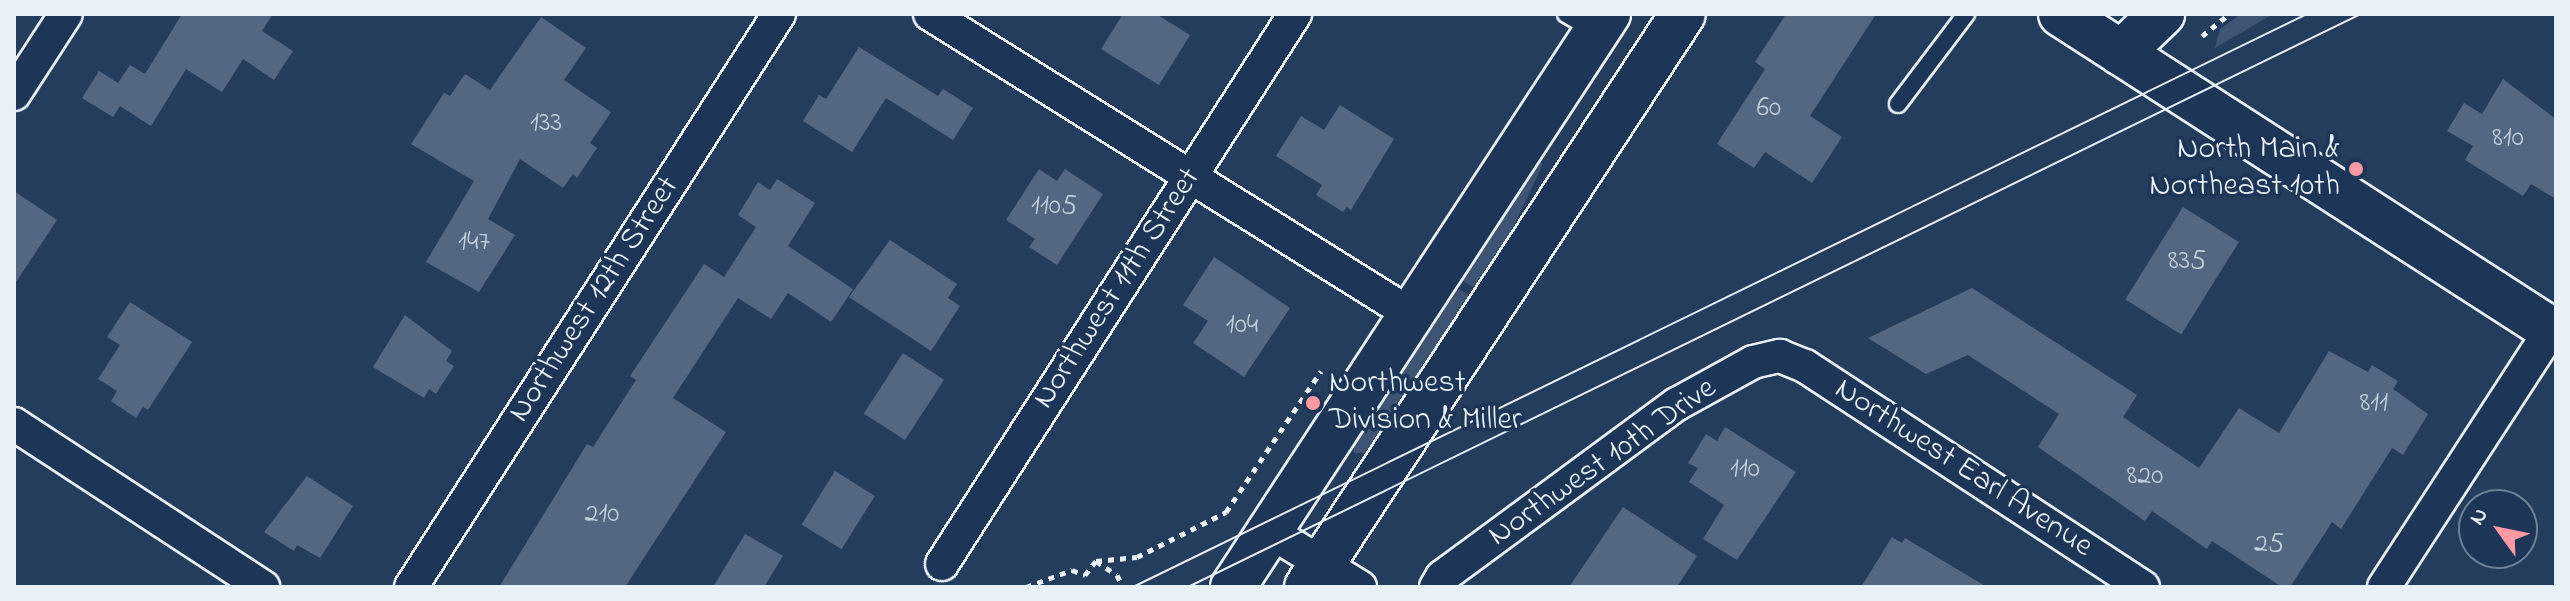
<!DOCTYPE html>
<html>
<head>
<meta charset="utf-8">
<style>
	body { margin:0 }
	#map { position:relative; width:2570px; height:601px; overflow:hidden; background:#253d5d; font-family:"Indie Flower",sans-serif }
	div>[style] { position:absolute }
	.green>* { inset:0; background:#3e5472 }
	.building>* { inset:0; background:#536782; transform-origin:0 0 }
	.path>* { height:5px; margin-top:-2.5px; transform-origin:0; background:repeating-linear-gradient(90deg,#e8f1f8 0 6px,transparent 0 12px) }
	.roads { filter:drop-shadow(2px 0 #e8f1f8) drop-shadow(-2px 0 #e8f1f8) drop-shadow(0 2px #e8f1f8) drop-shadow(0 -2px #e8f1f8) }
	.lane>* { height:16px; margin:-8px; padding:0 8px; transform-origin:8px; border-radius:8px; background:#1d3557 }
	.street>* { height:32px; margin:-16px; padding:0 16px; transform-origin:16px; border-radius:16px; background:#1d3557 }
	.secondary>* { height:44px; margin:-22px; padding:0 22px; transform-origin:22px; border-radius:22px; background:#1d3557 }
	.primary>* { height:44px; margin:-22px; padding:0 22px; transform-origin:22px; border-radius:22px; background:#1d3557 }
	.tram>* { height:2px; margin:-1px; padding:0 1px; transform-origin:1px; border-radius:1px; background:#e8f1f8 }
	.dots>* { width:22px; height:22px; translate:-50% -50%; box-sizing:border-box; border:4px solid #1d3557; border-radius:50% }
	span { translate:-50% -50%; white-space:nowrap; text-align:center; line-height:1.15; -webkit-text-stroke:7px #1d3557; paint-order:stroke }
	.number-label { font-size:28px; color:#c3ceda }
	.number-label span { -webkit-text-stroke-width:0 }
	.poi-label { font-size:32px; color:#e8f1f8 }
	.right { translate:-100% -50%; text-align:right }
	.left { translate:0 -50%; text-align:left }
	.street-label { font-size:32px; color:#e8f1f8 }
	.frame { position:absolute; inset:0; border:16px solid #e8f1f8; pointer-events:none }
	.north { position:absolute; left:2458px; top:489px; width:80px; height:80px; box-sizing:border-box; background:#1d3557; border:2px solid #6e8097; border-radius:50%; rotate:303deg; font-size:22px; font-weight:700; line-height:32px; text-align:center; color:#e8f1f8 }
	.north::after { content:''; display:block; margin:auto; width:28px; height:36px; background:#ff9aa2; clip-path:polygon(50% 0,100% 100%,50% 72%,0 100%) }
</style>
</head>
<body>
<div id="map">
	<div class="green">
		<i style="clip-path:polygon(2241px 14px,2273px 14px,2215px 48px,2220px 29px)"></i>
		<i style="clip-path:polygon(1536px 160px,1543px 164px,1502px 251px,1477px 290px,1459px 278px)"></i>
		<i style="clip-path:polygon(1454px 286px,1472px 297px,1371px 453px,1354px 453px,1354px 438px)"></i>
	</div>
	<div class="building">
		<i style="clip-path:polygon(182px 14px,273px 14px,262px 31px,293px 51px,274px 80px,243px 59px,222px 92px,186px 69px,151px 126px,120px 106px,113px 117px,82px 98px,99px 71px,118px 83px,130px 65px,145px 74px)"></i>
		<i style="clip-path:polygon(1123px 14px,1156px 14px,1190px 35px,1159px 85px,1101px 49px)"></i>
		<i style="clip-path:polygon(1786px 14px,1876px 14px,1810px 116px,1842px 137px,1812px 183px,1765px 152px,1754px 168px,1717px 144px,1765px 69px,1755px 62px)"></i>
		<i style="clip-path:polygon(541px 17px,586px 48px,564px 80px,611px 112px,590px 143px,597px 148px,577px 178px,573px 174px,563px 188px,520px 159px,488px 219px,515px 235px,479px 292px,426px 262px,474px 181px,411px 144px,444px 93px,450px 96px,465px 74px,490px 90px)"></i>
		<i style="clip-path:polygon(859px 47px,938px 96px,943px 89px,973px 108px,953px 140px,886px 98px,852px 152px,803px 121px,819px 95px,826px 99px)"></i>
		<i style="clip-path:polygon(2503px 79px,2556px 119px,2556px 199px,2531px 184px,2523px 196px,2465px 160px,2473px 146px,2447px 131px,2464px 103px,2482px 114px)"></i>
		<i style="clip-path:polygon(1340px 105px,1394px 139px,1351px 210px,1347px 207px,1343px 212px,1316px 195px,1322px 185px,1276px 156px,1301px 116px,1324px 130px)"></i>
		<i style="clip-path:polygon(1039px 169px,1057px 181px,1065px 169px,1103px 194px,1057px 265px,1029px 247px,1035px 239px,1006px 220px)"></i>
		<i style="clip-path:polygon(777px 179px,815px 203px,788px 246px,853px 289px,831px 322px,788px 293px,771px 319px,738px 298px,673px 398px,726px 432px,625px 587px,499px 587px,587px 444px,593px 447px,636px 380px,630px 376px,704px 264px,724px 277px,756px 227px,738px 215px,758px 182px,770px 190px)"></i>
		<i style="clip-path:polygon(14px 191px,57px 220px,14px 285px)"></i>
		<i style="left:2183px;top:207px;width:66px;height:109px;rotate:32deg"></i>
		<i style="clip-path:polygon(890px 240px,957px 284px,948px 298px,960px 306px,931px 351px,849px 297px)"></i>
		<i style="clip-path:polygon(1214px 257px,1290px 308px,1244px 377px,1193px 343px,1208px 321px,1183px 305px)"></i>
		<i style="clip-path:polygon(1972px 288px,2137px 395px,2123px 417px,2199px 468px,2239px 408px,2279px 433px,2329px 351px,2368px 372px,2372px 365px,2398px 381px,2393px 389px,2428px 414px,2403px 455px,2392px 448px,2341px 529px,2332px 522px,2290px 587px,2282px 587px,2212px 541px,2207px 549px,2152px 511px,2145px 521px,2038px 447px,2059px 414px,1968px 355px,1926px 374px,1868px 338px)"></i>
		<i style="clip-path:polygon(130px 302px,192px 342px,148px 410px,143px 407px,136px 418px,111px 401px,117px 391px,98px 379px,120px 345px,107px 337px)"></i>
		<i style="clip-path:polygon(405px 315px,452px 351px,446px 361px,454px 366px,436px 394px,429px 389px,424px 398px,373px 367px)"></i>
		<i style="left:903px;top:353px;width:49px;height:72px;rotate:33deg"></i>
		<i style="clip-path:polygon(1725px 427px,1796px 472px,1737px 560px,1703px 539px,1724px 505px,1689px 482px,1698px 468px,1688px 463px,1706px 434px,1717px 441px)"></i>
		<i style="left:835px;top:471px;width:47px;height:63px;rotate:32deg"></i>
		<i style="clip-path:polygon(307px 476px,353px 506px,320px 558px,297px 545px,294px 551px,264px 532px)"></i>
		<i style="clip-path:polygon(1623px 507px,1697px 556px,1677px 587px,1569px 587px)"></i>
		<i style="clip-path:polygon(745px 534px,783px 556px,764px 587px,713px 587px)"></i>
		<i style="clip-path:polygon(1892px 537px,1902px 543px,1905px 538px,1987px 587px,1861px 587px)"></i>
	</div>
	<div class="path">
		<i style="left:2202px;top:36px;width:35px;rotate:-39deg"></i>
		<i style="left:1096px;top:561px;width:41px;rotate:-5.6deg"></i>
		<i style="left:1137px;top:557px;width:100px;rotate:-26.8deg"></i>
		<i style="left:1226px;top:512px;width:170px;rotate:-56deg"></i>
		<i style="left:1026px;top:587px;width:49px;rotate:-20.3deg"></i>
		<i style="left:1072px;top:570px;width:14px;rotate:21deg"></i>
		<i style="left:1085px;top:575px;width:18px;rotate:-52deg"></i>
		<i style="left:1096px;top:561px;width:25px;rotate:34deg"></i>
		<i style="left:1117px;top:575px;width:13px;rotate:63deg"></i>
	</div>
	<div class="roads">
		<div class="lane">
			<i style="left:1566px;top:14px;width:34px;rotate:30deg"></i>
			<i style="left:1898px;top:104px;width:113px;rotate:-52.9deg"></i>
		</div>
		<div class="street">
			<i style="left:930px;top:14px;width:568px;rotate:31.98deg"></i>
			<i style="left:14px;top:94px;width:95px;rotate:-57deg"></i>
			<i style="left:14px;top:424px;width:298px;rotate:33.2deg"></i>
			<i style="left:1269px;top:531px;width:107px;rotate:31.6deg"></i>
			<i style="left:942px;top:564px;width:654px;rotate:-57.31deg"></i>
			<i style="left:411px;top:587px;width:681px;rotate:-57.29deg"></i>
			<i style="left:1436px;top:587px;width:12px;rotate:-59deg"></i>
			<i style="left:1442px;top:577px;width:292px;rotate:-36.4deg"></i>
			<i style="left:1677px;top:404px;width:87px;rotate:-28.9deg"></i>
			<i style="left:1753px;top:362px;width:28px;rotate:-13deg"></i>
			<i style="left:1780px;top:356px;width:27px;rotate:22deg"></i>
			<i style="left:1805px;top:366px;width:404px;rotate:33.2deg"></i>
			<i style="left:2384px;top:587px;width:306px;rotate:-57deg"></i>
		</div>
		<div class="secondary">
			<i style="left:2061px;top:14px;width:589px;rotate:32.8deg"></i>
			<i style="left:2121px;top:53px;width:57px;rotate:-43.6deg"></i>
		</div>
		<div class="primary">
			<i style="left:1233px;top:587px;width:685px;rotate:-56.8deg"></i>
			<i style="left:1307px;top:587px;width:685px;rotate:-56.73deg"></i>
		</div>
	</div>
	<div class="tram">
		<i style="left:1133px;top:587px;width:1306px;rotate:-26.02deg"></i>
		<i style="left:1188px;top:587px;width:1305px;rotate:-26.04deg"></i>
	</div>
	<div class="dots">
		<i style="left:2356px;top:169px;background:#ff9aa2"></i>
		<i style="left:1313px;top:403px;background:#ff9aa2"></i>
	</div>
	<div class="number-label">
		<span style="left:1769px;top:109px">60</span>
		<span style="left:546px;top:124px">133</span>
		<span style="left:2508px;top:139px">810</span>
		<span style="left:1054px;top:207px">1105</span>
		<span style="left:474px;top:243px">147</span>
		<span style="left:2187px;top:262px">835</span>
		<span style="left:1242px;top:326px">104</span>
		<span style="left:2374px;top:404px">811</span>
		<span style="left:1745px;top:470px">110</span>
		<span style="left:2145px;top:477px">820</span>
		<span style="left:602px;top:515px">210</span>
		<span style="left:2269px;top:545px">25</span>
	</div>
	<div class="poi-label">
		<span class="right" style="left:2340px;top:169px">North Main &amp;<br>Northeast 10th</span>
		<span class="left" style="left:1329px;top:403px">Northwest<br>Division &amp; Miller</span>
	</div>
	<div class="street-label">
		<span style="left:1118px;top:289px;rotate:-57deg">Northwest 11th Street</span>
		<span style="left:595px;top:300px;rotate:-57deg">Northwest 12th Street</span>
		<span style="left:1603px;top:463px;rotate:-35deg">Northwest 10th Drive</span>
		<span style="left:1963px;top:469px;rotate:33deg">Northwest Earl Avenue</span>
	</div>
	<div class="frame"></div>
	<div class="north">N</div>
</div>
</body>
</html>
